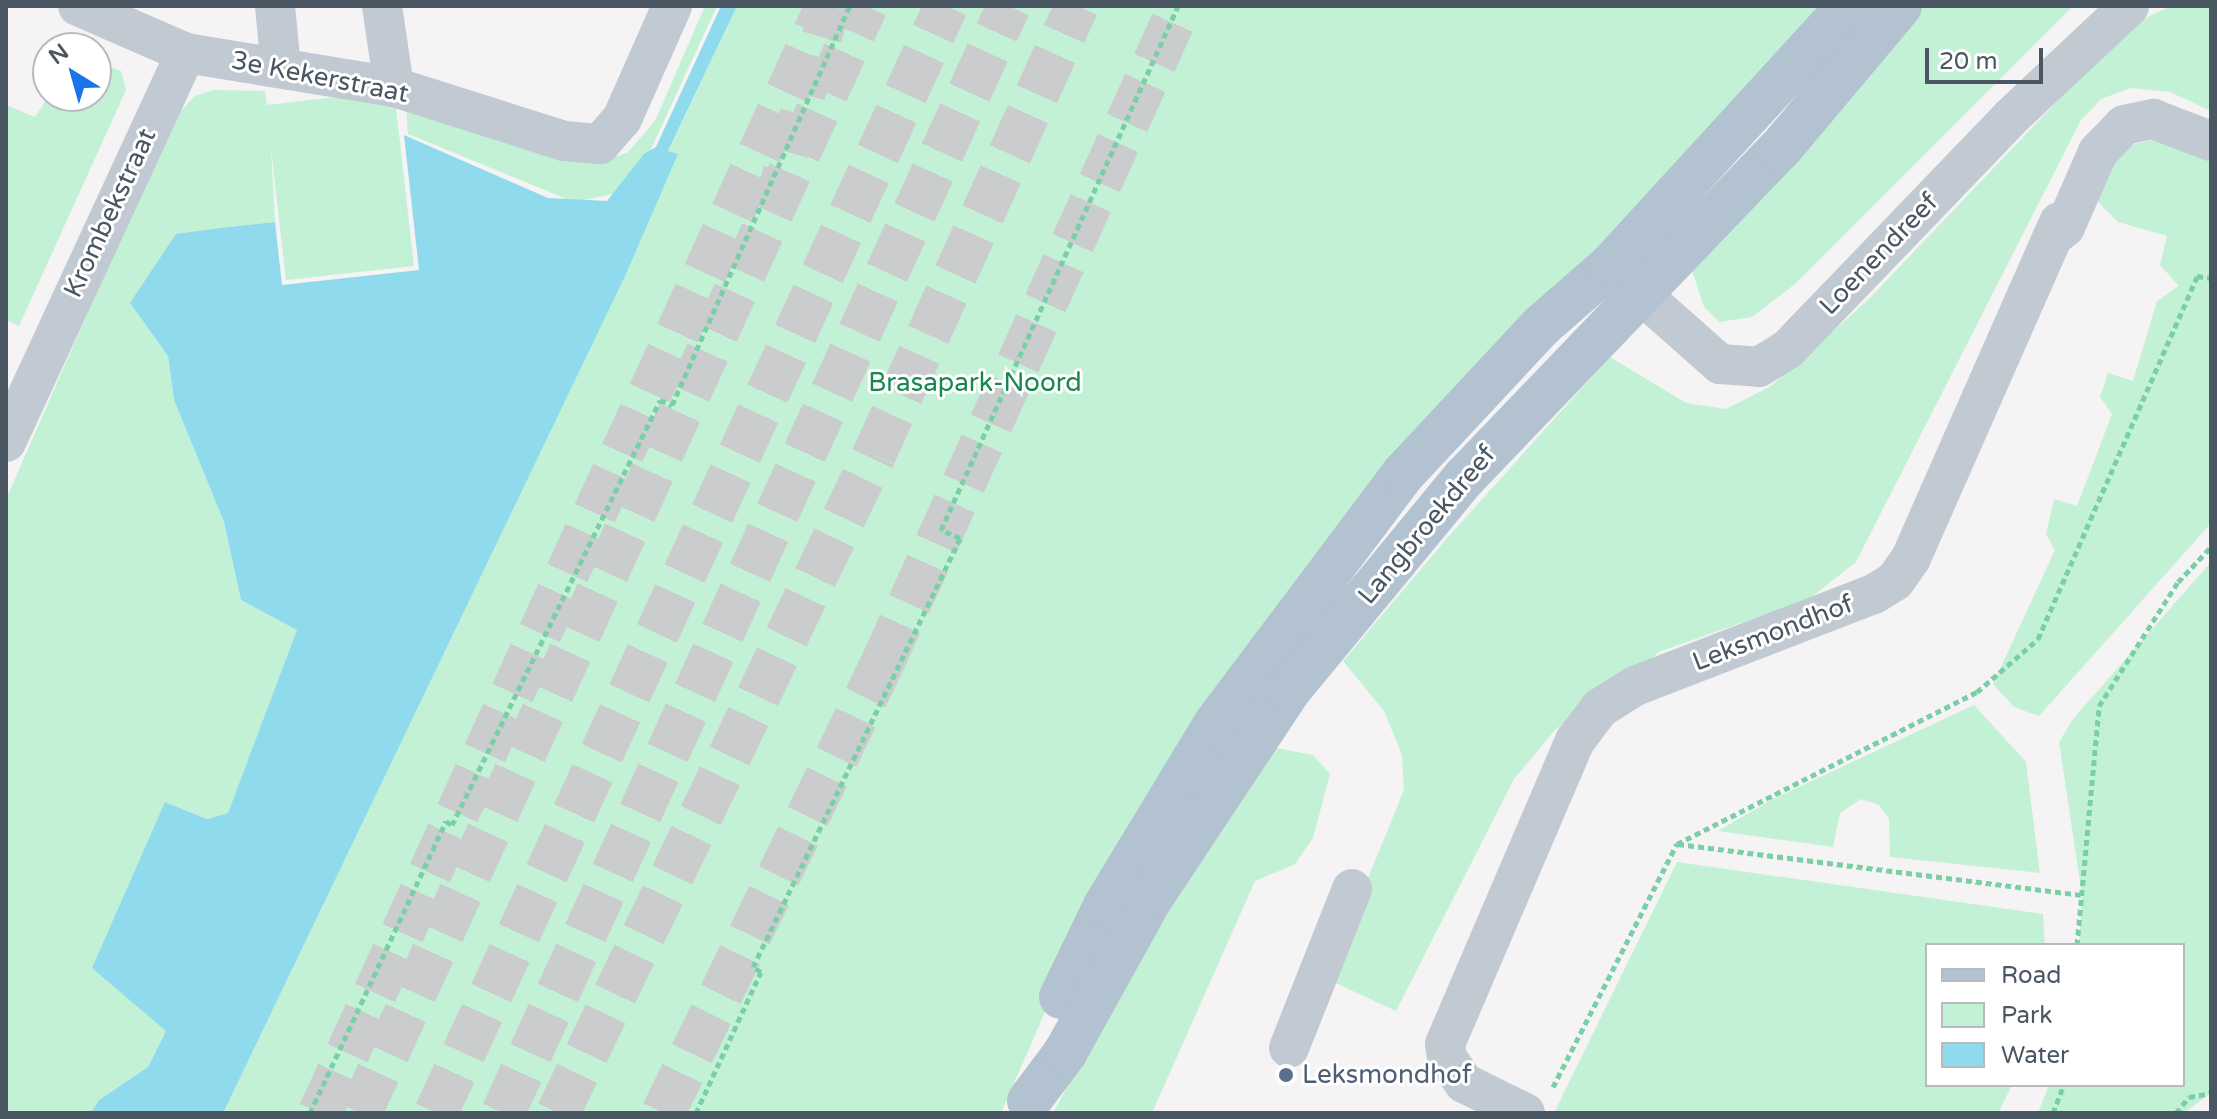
<!DOCTYPE html>
<html>
<head>
<meta charset="utf-8">
<style>
	body { margin:0 }
	#map { position:relative; width:2217px; height:1119px; overflow:hidden; background:#f5f3f3; font-family:"Varela Round",sans-serif }
	div>[style] { position:absolute }
	.green>* { inset:0; background:#c3f1d5 }
	.water>* { inset:0; background:#90daee }
	.minor-tunnel>* { height:40px; margin-top:-20px; transform-origin:0; background:repeating-linear-gradient(90deg,#caccce 0 40px,transparent 0 60px) }
	.highway-tunnel>* { height:44px; margin-top:-22px; transform-origin:0; background:repeating-linear-gradient(90deg,#caccce 0 44px,transparent 0 66px) }
	.path>* { height:5px; margin-top:-2.5px; transform-origin:0; background:repeating-linear-gradient(90deg,#7ad0a6 0 6px,transparent 0 10px) }
	.minor>* { height:40px; margin:-20px; padding:0 20px; transform-origin:20px; border-radius:20px; background:#c1cad2 }
	.major>* { height:44px; margin:-22px; padding:0 22px; transform-origin:22px; border-radius:22px; background:#b3c2d1 }
	.dots>* { width:22px; height:22px; translate:-50% -50%; box-sizing:border-box; border:4px solid #fff; border-radius:50% }
	span { translate:-50% -50%; white-space:nowrap; text-align:center; line-height:1.15; -webkit-text-stroke:6px #fff; paint-order:stroke }
	.street-label { font-size:26px; color:#4a5661 }
	.park-label { font-size:26px; color:#17864f }
	.service-label { font-size:26px; color:#4e5e75 }
	.left { translate:0 -50%; text-align:left }
	.frame { position:absolute; inset:0; border:8px solid #4a5661; pointer-events:none }
	.legend { position:absolute; left:1925px; top:943px; width:260px; height:144px; box-sizing:border-box; background:#fff; border:2px solid #b7bbc0; margin:0; padding:10px 14px; list-style:none; font-size:24px; color:#4a5661 }
	.legend li { display:flex; align-items:center; gap:16px; height:40px }
	.legend b { width:40px; border:2px solid #b7bbc0 }
	.north { position:absolute; left:32px; top:32px; width:80px; height:80px; box-sizing:border-box; background:#fff; border:2px solid #b7bbc0; border-radius:50%; rotate:323deg; font-size:22px; font-weight:700; line-height:32px; text-align:center; color:#4a5661 }
	.north::after { content:''; display:block; margin:auto; width:28px; height:36px; background:#1a73e8; clip-path:polygon(50% 0,100% 100%,50% 72%,0 100%) }
	.scale { position:absolute; left:1925px; top:48px; width:118px; height:36px; box-sizing:border-box; border:4px solid #4a5661; border-top:0; padding-left:10px; font-size:24px; line-height:28px; white-space:nowrap; color:#4a5661; -webkit-text-stroke:6px #fff; paint-order:stroke }
</style>
</head>
<body>
<div id="map">
	<div class="green">
		<i style="clip-path:polygon(705px 6px,717px 6px,632px 190px,574px 202px,408px 134px,405px 94px,604px 160px,627px 153px,655px 121px)"></i>
		<i style="clip-path:polygon(737px 6px,1823px 6px,1773px 65px,1529px 319px,1076px 941px,1001px 1113px,214px 1113px)"></i>
		<i style="clip-path:polygon(1917px 6px,2073px 6px,1795px 284px,1752px 317px,1719px 322px,1704px 307px,1691px 267px)"></i>
		<i style="clip-path:polygon(2171px 6px,2211px 6px,2211px 111px,2170px 92px,2131px 88px,2101px 99px,2081px 120px,1856px 562px,1809px 599px,1661px 651px,1555px 730px,1514px 779px,1396px 1011px,1327px 979px,1404px 790px,1402px 755px,1384px 711px,1343px 661px,1449px 536px,1610px 357px,1686px 403px,1726px 409px,1771px 386px,1867px 301px,2129px 26px)"></i>
		<i style="clip-path:polygon(96px 62px,121px 71px,126px 90px,19px 326px,6px 320px,6px 105px,35px 117px,49px 96px,96px 96px)"></i>
		<i style="clip-path:polygon(213px 90px,265px 91px,267px 105px,394px 90px,414px 266px,286px 280px,271px 149px,275px 222px,221px 228px,130px 303px,168px 356px,174px 400px,224px 522px,241px 600px,298px 630px,228px 813px,207px 819px,166px 802px,143px 1008px,166px 1031px,148px 1067px,99px 1100px,91px 1113px,6px 1113px,6px 499px,173px 119px,195px 96px)"></i>
		<i style="clip-path:polygon(2159px 138px,2211px 157px,2211px 523px,2039px 716px,2014px 707px,1993px 684px,2055px 550px,2046px 534px,2054px 499px,2077px 506px,2112px 414px,2100px 397px,2108px 373px,2133px 381px,2157px 301px,2179px 286px,2160px 265px,2167px 236px,2118px 222px,2096px 200px,2107px 167px,2131px 145px)"></i>
		<i style="clip-path:polygon(2211px 562px,2211px 1093px,2184px 1113px,2038px 1113px,2049px 1085px,2183px 1085px,2183px 945px,2079px 945px,2082px 895px,2059px 742px,2073px 719px)"></i>
		<i style="clip-path:polygon(1974px 705px,2026px 762px,2040px 873px,1890px 857px,1889px 819px,1879px 805px,1861px 799px,1840px 813px,1833px 847px,1718px 831px,1773px 799px)"></i>
		<i style="clip-path:polygon(1277px 748px,1313px 755px,1330px 774px,1313px 838px,1295px 864px,1255px 881px,1152px 1113px,1053px 1113px,1160px 915px)"></i>
		<i style="clip-path:polygon(1677px 862px,2043px 914px,2045px 945px,1927px 945px,1927px 1085px,2012px 1085px,1998px 1113px,1554px 1113px)"></i>
	</div>
	<div class="water">
		<i style="clip-path:polygon(721px 6px,737px 6px,668px 151px,678px 154px,626px 274px,223px 1113px,91px 1113px,99px 1100px,148px 1067px,166px 1031px,92px 968px,165px 802px,207px 819px,228px 813px,297px 630px,241px 600px,224px 522px,174px 400px,168px 356px,130px 303px,176px 234px,221px 228px,275px 222px,282px 285px,419px 270px,404px 135px,548px 198px,607px 201px,644px 154px,656px 147px)"></i>
	</div>
	<div class="minor-tunnel">
		<i style="left:772px;top:210px;width:212px;rotate:-73.9deg"></i>
	</div>
	<div class="highway-tunnel">
		<i style="left:320px;top:1113px;width:1218px;rotate:-65.39deg"></i>
		<i style="left:360px;top:1113px;width:1217px;rotate:-65.44deg"></i>
		<i style="left:436px;top:1113px;width:1219px;rotate:-65.26deg"></i>
		<i style="left:503px;top:1113px;width:1217px;rotate:-65.44deg"></i>
		<i style="left:558px;top:1113px;width:730px;rotate:-64.35deg"></i>
		<i style="left:874px;top:455px;width:493px;rotate:-65.7deg"></i>
		<i style="left:663px;top:1113px;width:500px;rotate:-64deg"></i>
		<i style="left:882px;top:664px;width:722px;rotate:-65.63deg"></i>
	</div>
	<div class="path">
		<i style="left:1678px;top:844px;width:406px;rotate:7.2deg"></i>
		<i style="left:2077px;top:945px;width:240px;rotate:-84.7deg"></i>
		<i style="left:2099px;top:706px;width:147px;rotate:-57.5deg"></i>
		<i style="left:2178px;top:582px;width:48px;rotate:-46.7deg"></i>
		<i style="left:1553px;top:1087px;width:273px;rotate:-63deg"></i>
		<i style="left:1677px;top:844px;width:336px;rotate:-26.9deg"></i>
		<i style="left:1977px;top:692px;width:81px;rotate:-41deg"></i>
		<i style="left:2038px;top:639px;width:396px;rotate:-66.3deg"></i>
		<i style="left:2197px;top:276px;width:14px;rotate:8deg"></i>
		<i style="left:310px;top:1113px;width:322px;rotate:-65deg"></i>
		<i style="left:446px;top:821px;width:7px;rotate:34deg"></i>
		<i style="left:452px;top:825px;width:473px;rotate:-63.9deg"></i>
		<i style="left:660px;top:400px;width:13px;rotate:23deg"></i>
		<i style="left:672px;top:405px;width:437px;rotate:-66deg"></i>
		<i style="left:696px;top:1113px;width:155px;rotate:-65.3deg"></i>
		<i style="left:761px;top:972px;width:9px;rotate:-148deg"></i>
		<i style="left:753px;top:967px;width:476px;rotate:-64.2deg"></i>
		<i style="left:960px;top:538px;width:21px;rotate:-157deg"></i>
		<i style="left:941px;top:530px;width:575px;rotate:-65.66deg"></i>
		<i style="left:2053px;top:1113px;width:30px;rotate:-69deg"></i>
		<i style="left:2176px;top:1113px;width:21px;rotate:-51deg"></i>
		<i style="left:2189px;top:1097px;width:22px;rotate:-10deg"></i>
	</div>
	<div class="minor">
		<i style="left:78px;top:6px;width:118px;rotate:23.5deg"></i>
		<i style="left:186px;top:53px;width:211px;rotate:9.3deg"></i>
		<i style="left:394px;top:87px;width:178px;rotate:17.6deg"></i>
		<i style="left:564px;top:141px;width:36px;rotate:5deg"></i>
		<i style="left:600px;top:144px;width:33px;rotate:-49deg"></i>
		<i style="left:622px;top:119px;width:124px;rotate:-66.1deg"></i>
		<i style="left:275px;top:6px;width:62px;rotate:84.5deg"></i>
		<i style="left:382px;top:6px;width:82px;rotate:81.6deg"></i>
		<i style="left:2053px;top:237px;width:16px;rotate:-40deg"></i>
		<i style="left:2065px;top:227px;width:82px;rotate:-66.3deg"></i>
		<i style="left:2098px;top:152px;width:37px;rotate:-46deg"></i>
		<i style="left:2124px;top:125px;width:30px;rotate:-12deg"></i>
		<i style="left:2153px;top:119px;width:62px;rotate:20.8deg"></i>
		<i style="left:1616px;top:272px;width:139px;rotate:41.5deg"></i>
		<i style="left:1720px;top:364px;width:39px;rotate:4deg"></i>
		<i style="left:1759px;top:367px;width:34px;rotate:-32deg"></i>
		<i style="left:1788px;top:349px;width:322px;rotate:-46.1deg"></i>
		<i style="left:2011px;top:117px;width:162px;rotate:-43.2deg"></i>
		<i style="left:6px;top:442px;width:429px;rotate:-65.2deg"></i>
		<i style="left:1289px;top:1048px;width:171px;rotate:-68.4deg"></i>
		<i style="left:1525px;top:1113px;width:68px;rotate:-153.8deg"></i>
		<i style="left:1464px;top:1083px;width:30px;rotate:-124deg"></i>
		<i style="left:1447px;top:1058px;width:14px;rotate:-98deg"></i>
		<i style="left:1445px;top:1044px;width:330px;rotate:-66.8deg"></i>
		<i style="left:1575px;top:741px;width:41px;rotate:-52.9deg"></i>
		<i style="left:1600px;top:708px;width:41px;rotate:-32.2deg"></i>
		<i style="left:1635px;top:686px;width:256px;rotate:-21.1deg"></i>
		<i style="left:1874px;top:594px;width:25px;rotate:-32deg"></i>
		<i style="left:1895px;top:581px;width:28px;rotate:-55deg"></i>
		<i style="left:1911px;top:558px;width:367px;rotate:-66.2deg"></i>
	</div>
	<div class="major">
		<i style="left:1061px;top:997px;width:101px;rotate:-64.2deg"></i>
		<i style="left:1105px;top:906px;width:214px;rotate:-58.8deg"></i>
		<i style="left:1216px;top:723px;width:313px;rotate:-53.1deg"></i>
		<i style="left:1404px;top:473px;width:200px;rotate:-47deg"></i>
		<i style="left:1540px;top:327px;width:93px;rotate:-41.1deg"></i>
		<i style="left:1610px;top:266px;width:352px;rotate:-47.5deg"></i>
		<i style="left:1029px;top:1101px;width:60px;rotate:-53.1deg"></i>
		<i style="left:1065px;top:1053px;width:177px;rotate:-61deg"></i>
		<i style="left:1151px;top:898px;width:251px;rotate:-56.4deg"></i>
		<i style="left:1290px;top:689px;width:275px;rotate:-50.5deg"></i>
		<i style="left:1465px;top:477px;width:455px;rotate:-46.2deg"></i>
		<i style="left:1780px;top:149px;width:187px;rotate:-50deg"></i>
	</div>
	<div class="dots">
		<i style="left:1286px;top:1075px;background:#5c6f8a"></i>
	</div>
	<div class="street-label">
		<span style="left:320px;top:77px;rotate:11deg">3e Kekerstraat</span>
		<span style="left:110px;top:213px;rotate:-65deg">Krombekstraat</span>
		<span style="left:1879px;top:254px;rotate:-46deg">Loenendreef</span>
		<span style="left:1427px;top:525px;rotate:-50deg">Langbroekdreef</span>
		<span style="left:1773px;top:633px;rotate:-21deg">Leksmondhof</span>
	</div>
	<div class="park-label">
		<span style="left:975px;top:383px">Brasapark-Noord</span>
	</div>
	<div class="service-label">
		<span class="left" style="left:1302px;top:1075px">Leksmondhof</span>
	</div>
	<div class="frame"></div>
	<ul class="legend">
	<li><b style="height:10px;background:#b3c2d1"></b>Road</li>
	<li><b style="height:22px;background:#c3f1d5"></b>Park</li>
	<li><b style="height:22px;background:#90daee"></b>Water</li>
	</ul>
	<div class="north">N</div>
	<div class="scale">20 m</div>
</div>
</body>
</html>
